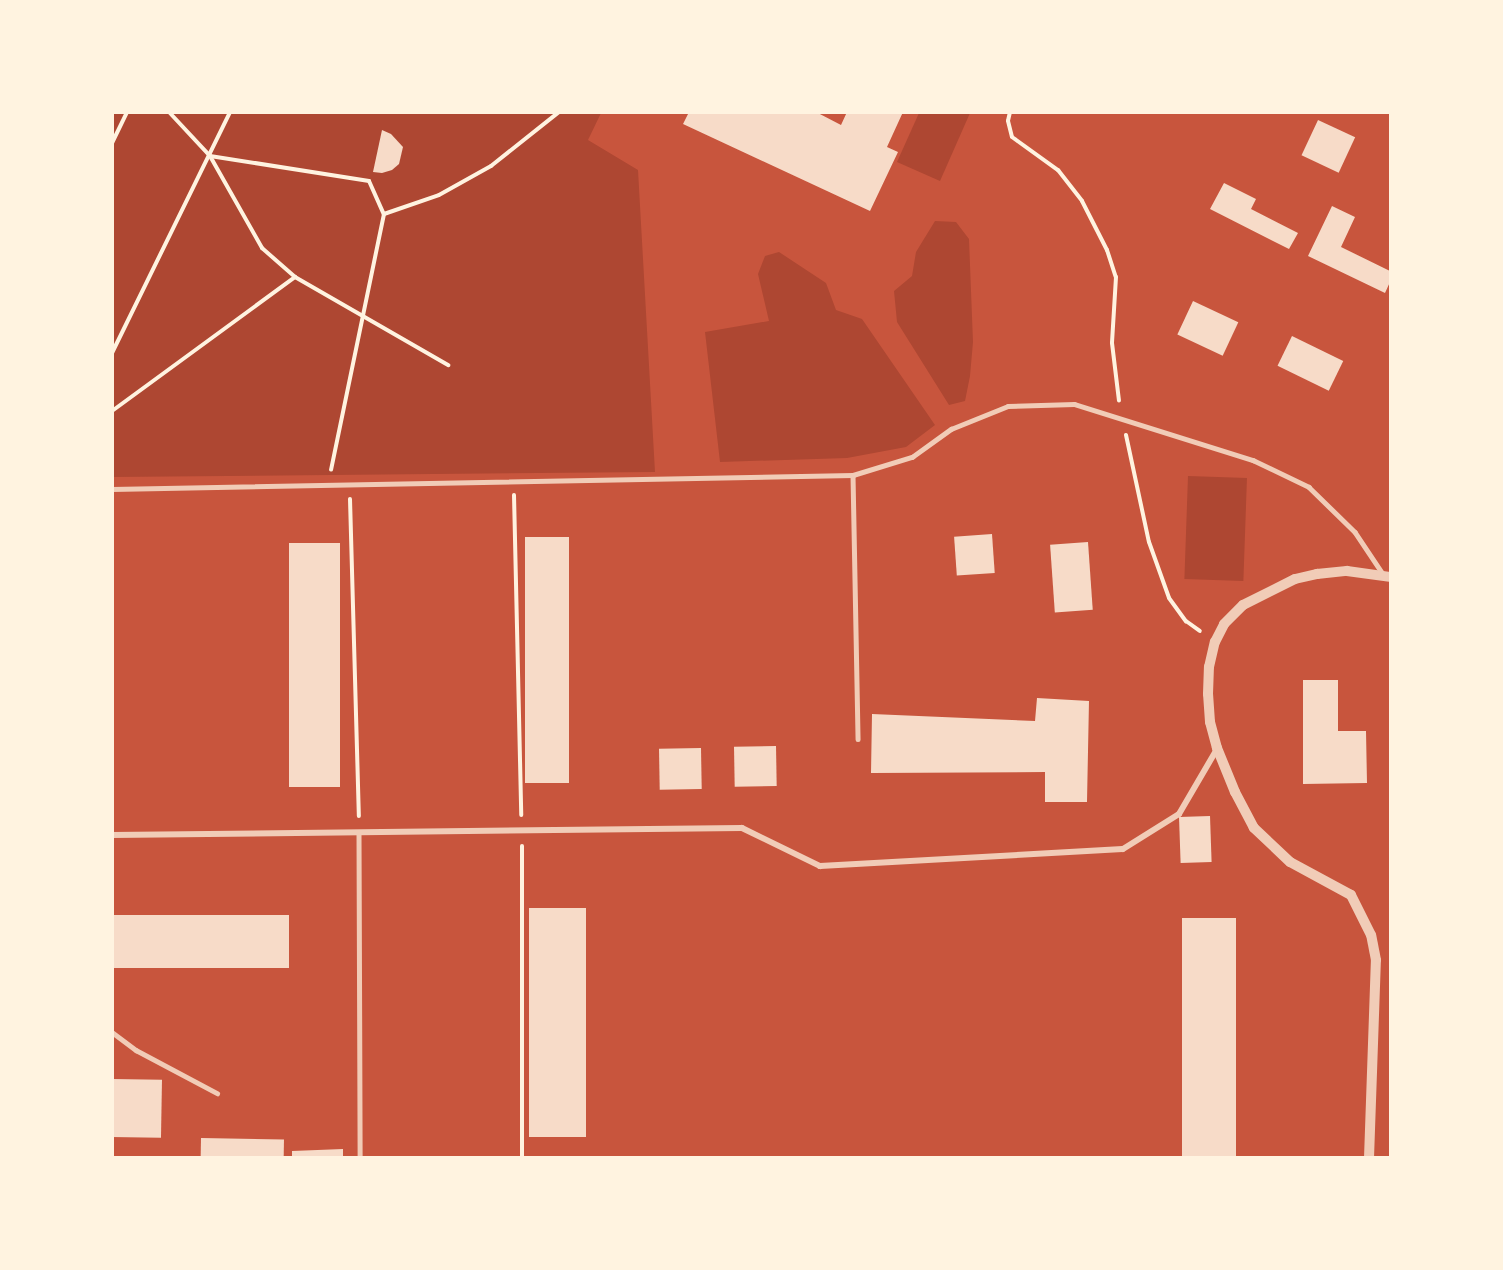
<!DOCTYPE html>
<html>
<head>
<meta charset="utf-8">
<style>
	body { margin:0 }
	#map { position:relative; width:1503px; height:1270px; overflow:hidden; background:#c8553d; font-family:Inter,sans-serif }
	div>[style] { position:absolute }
	.green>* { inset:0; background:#ae4732; transform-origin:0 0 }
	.building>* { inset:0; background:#f7dbc8; transform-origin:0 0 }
	.path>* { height:4px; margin:-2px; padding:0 2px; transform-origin:2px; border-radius:2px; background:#fff3e0 }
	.service>* { height:4.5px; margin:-2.25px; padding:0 2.25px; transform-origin:2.25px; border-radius:2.25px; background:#f1ccb7 }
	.minor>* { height:6px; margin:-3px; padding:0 3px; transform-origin:3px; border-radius:3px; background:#f1ccb7 }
	.tertiary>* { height:10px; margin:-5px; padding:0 5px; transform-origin:5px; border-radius:5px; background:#f1ccb7 }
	span { translate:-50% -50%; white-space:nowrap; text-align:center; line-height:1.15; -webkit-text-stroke:4.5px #fff3e0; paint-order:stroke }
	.frame { position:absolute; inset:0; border:114px solid #fff3e0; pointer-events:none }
</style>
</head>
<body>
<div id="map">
	<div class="green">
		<i style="clip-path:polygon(112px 113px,601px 113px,588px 140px,638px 170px,655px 472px,113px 477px)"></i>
		<i style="clip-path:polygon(919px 113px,970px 113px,940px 181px,897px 162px)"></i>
		<i style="clip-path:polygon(935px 221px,956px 222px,969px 239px,973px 342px,970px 376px,965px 401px,949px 405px,897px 322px,894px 291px,912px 276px,916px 252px)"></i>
		<i style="clip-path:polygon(779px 252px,826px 283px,836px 310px,862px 319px,935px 425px,906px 447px,847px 458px,720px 462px,705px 332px,769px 321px,758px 274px,765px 256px)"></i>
		<i style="left:1188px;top:476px;width:59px;height:103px;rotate:2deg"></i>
	</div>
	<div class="building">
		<i style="clip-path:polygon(689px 112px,816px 112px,841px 125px,847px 112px,903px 112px,887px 147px,898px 152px,870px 211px,683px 124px)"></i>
		<i style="left:1318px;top:120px;width:41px;height:39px;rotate:25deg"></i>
		<i style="clip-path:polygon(382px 130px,391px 134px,403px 147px,399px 164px,392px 170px,382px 173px,373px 172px)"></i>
		<i style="clip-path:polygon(1224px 183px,1256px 199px,1251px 209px,1298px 233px,1289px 249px,1210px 209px)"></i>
		<i style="clip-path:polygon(1332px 206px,1355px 217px,1341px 247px,1390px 271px,1390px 282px,1385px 293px,1308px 256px)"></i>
		<i style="left:1193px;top:301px;width:50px;height:37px;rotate:25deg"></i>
		<i style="left:1292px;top:336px;width:57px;height:33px;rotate:26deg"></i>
		<i style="left:992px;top:534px;width:39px;height:38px;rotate:86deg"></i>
		<i style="left:525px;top:537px;width:44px;height:246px"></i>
		<i style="left:1088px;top:542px;width:68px;height:38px;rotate:86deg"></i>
		<i style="left:289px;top:543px;width:51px;height:244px"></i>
		<i style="clip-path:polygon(1303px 680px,1338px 680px,1338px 731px,1366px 731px,1367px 783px,1303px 784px)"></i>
		<i style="clip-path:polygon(1037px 698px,1089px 701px,1087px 802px,1045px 802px,1045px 772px,871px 773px,872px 714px,1035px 721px)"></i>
		<i style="left:776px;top:746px;width:40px;height:42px;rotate:89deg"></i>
		<i style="left:701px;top:748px;width:41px;height:42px;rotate:89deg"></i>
		<i style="left:1210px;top:816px;width:46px;height:31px;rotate:88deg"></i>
		<i style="left:586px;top:908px;width:229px;height:57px;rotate:90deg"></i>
		<i style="left:289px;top:915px;width:53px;height:177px;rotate:90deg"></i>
		<i style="left:1182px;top:918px;width:54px;height:240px"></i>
		<i style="left:112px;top:1079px;width:50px;height:58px;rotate:1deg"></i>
		<i style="left:201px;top:1138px;width:83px;height:20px;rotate:1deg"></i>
		<i style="clip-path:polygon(343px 1149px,343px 1158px,292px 1158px,292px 1151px)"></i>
	</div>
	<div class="path">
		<i style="left:169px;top:112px;width:60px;rotate:47deg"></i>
		<i style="left:210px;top:156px;width:161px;rotate:8.9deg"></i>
		<i style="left:369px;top:181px;width:36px;rotate:66deg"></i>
		<i style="left:384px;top:214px;width:261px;rotate:101.7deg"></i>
		<i style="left:1010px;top:112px;width:9px;rotate:103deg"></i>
		<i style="left:1008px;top:121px;width:16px;rotate:76deg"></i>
		<i style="left:1012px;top:137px;width:57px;rotate:35.7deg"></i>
		<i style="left:1058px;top:170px;width:39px;rotate:52deg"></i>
		<i style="left:1082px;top:201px;width:55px;rotate:63deg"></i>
		<i style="left:1107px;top:250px;width:28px;rotate:72deg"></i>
		<i style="left:1116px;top:277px;width:66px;rotate:93.5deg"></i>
		<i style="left:1112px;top:343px;width:58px;rotate:83.1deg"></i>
		<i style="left:112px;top:143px;width:34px;rotate:-64deg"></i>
		<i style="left:210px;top:156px;width:106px;rotate:60.5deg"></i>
		<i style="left:262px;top:248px;width:44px;rotate:41.3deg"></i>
		<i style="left:295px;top:277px;width:177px;rotate:29.9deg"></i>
		<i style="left:384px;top:214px;width:58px;rotate:-19.1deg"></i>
		<i style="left:439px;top:195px;width:60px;rotate:-29.1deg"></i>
		<i style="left:491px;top:166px;width:87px;rotate:-38.5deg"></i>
		<i style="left:112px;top:353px;width:268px;rotate:-63.9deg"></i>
		<i style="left:112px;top:411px;width:227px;rotate:-36.2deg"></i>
		<i style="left:1126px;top:435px;width:109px;rotate:77.9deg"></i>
		<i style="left:1149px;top:542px;width:59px;rotate:70.3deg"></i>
		<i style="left:1169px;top:598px;width:29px;rotate:54deg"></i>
		<i style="left:1186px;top:621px;width:17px;rotate:36deg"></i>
		<i style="left:514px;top:495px;width:320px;rotate:88.7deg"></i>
		<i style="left:350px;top:499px;width:317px;rotate:88.4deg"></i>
		<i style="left:522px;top:846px;width:312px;rotate:90deg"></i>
	</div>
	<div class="service">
		<i style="left:853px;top:475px;width:264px;rotate:88.9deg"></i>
		<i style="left:112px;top:489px;width:741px;rotate:-1.08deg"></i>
		<i style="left:853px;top:475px;width:62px;rotate:-17deg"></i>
		<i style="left:912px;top:457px;width:48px;rotate:-35.7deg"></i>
		<i style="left:951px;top:429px;width:61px;rotate:-22deg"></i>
		<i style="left:1008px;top:406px;width:66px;rotate:-1.7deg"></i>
		<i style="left:1074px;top:404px;width:188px;rotate:17.4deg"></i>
		<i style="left:1253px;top:460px;width:62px;rotate:25.7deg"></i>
		<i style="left:1309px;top:487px;width:64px;rotate:44.4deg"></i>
		<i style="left:1355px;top:532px;width:50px;rotate:56.3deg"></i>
		<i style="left:359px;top:832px;width:326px;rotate:89.8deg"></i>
		<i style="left:112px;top:1032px;width:30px;rotate:37deg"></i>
		<i style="left:136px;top:1050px;width:92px;rotate:28deg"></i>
	</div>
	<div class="minor">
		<i style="left:112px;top:835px;width:630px;rotate:-0.64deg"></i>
		<i style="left:742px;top:828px;width:87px;rotate:26deg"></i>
		<i style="left:820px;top:866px;width:303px;rotate:-3.2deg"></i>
		<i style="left:1123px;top:849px;width:66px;rotate:-32deg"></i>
		<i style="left:1179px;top:814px;width:75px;rotate:-59.7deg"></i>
	</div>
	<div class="tertiary">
		<i style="left:1369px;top:1158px;width:198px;rotate:-88deg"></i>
		<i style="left:1376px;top:960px;width:25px;rotate:-101deg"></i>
		<i style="left:1371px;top:935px;width:45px;rotate:-116.6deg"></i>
		<i style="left:1351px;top:895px;width:69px;rotate:-151.6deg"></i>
		<i style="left:1290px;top:862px;width:50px;rotate:-136.6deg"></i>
		<i style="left:1254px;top:828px;width:41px;rotate:-117.8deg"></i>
		<i style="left:1235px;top:792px;width:48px;rotate:-112.2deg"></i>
		<i style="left:1217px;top:748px;width:27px;rotate:-105deg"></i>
		<i style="left:1210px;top:722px;width:28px;rotate:-94deg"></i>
		<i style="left:1208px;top:694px;width:27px;rotate:-88deg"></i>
		<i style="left:1209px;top:667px;width:26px;rotate:-77deg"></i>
		<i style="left:1215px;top:642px;width:20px;rotate:-63deg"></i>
		<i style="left:1224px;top:624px;width:27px;rotate:-45deg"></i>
		<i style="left:1243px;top:605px;width:58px;rotate:-26.6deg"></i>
		<i style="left:1295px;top:579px;width:23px;rotate:-13deg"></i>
		<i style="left:1317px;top:574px;width:30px;rotate:-6deg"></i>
		<i style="left:1347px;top:571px;width:43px;rotate:7.9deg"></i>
	</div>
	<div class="frame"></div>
</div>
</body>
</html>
